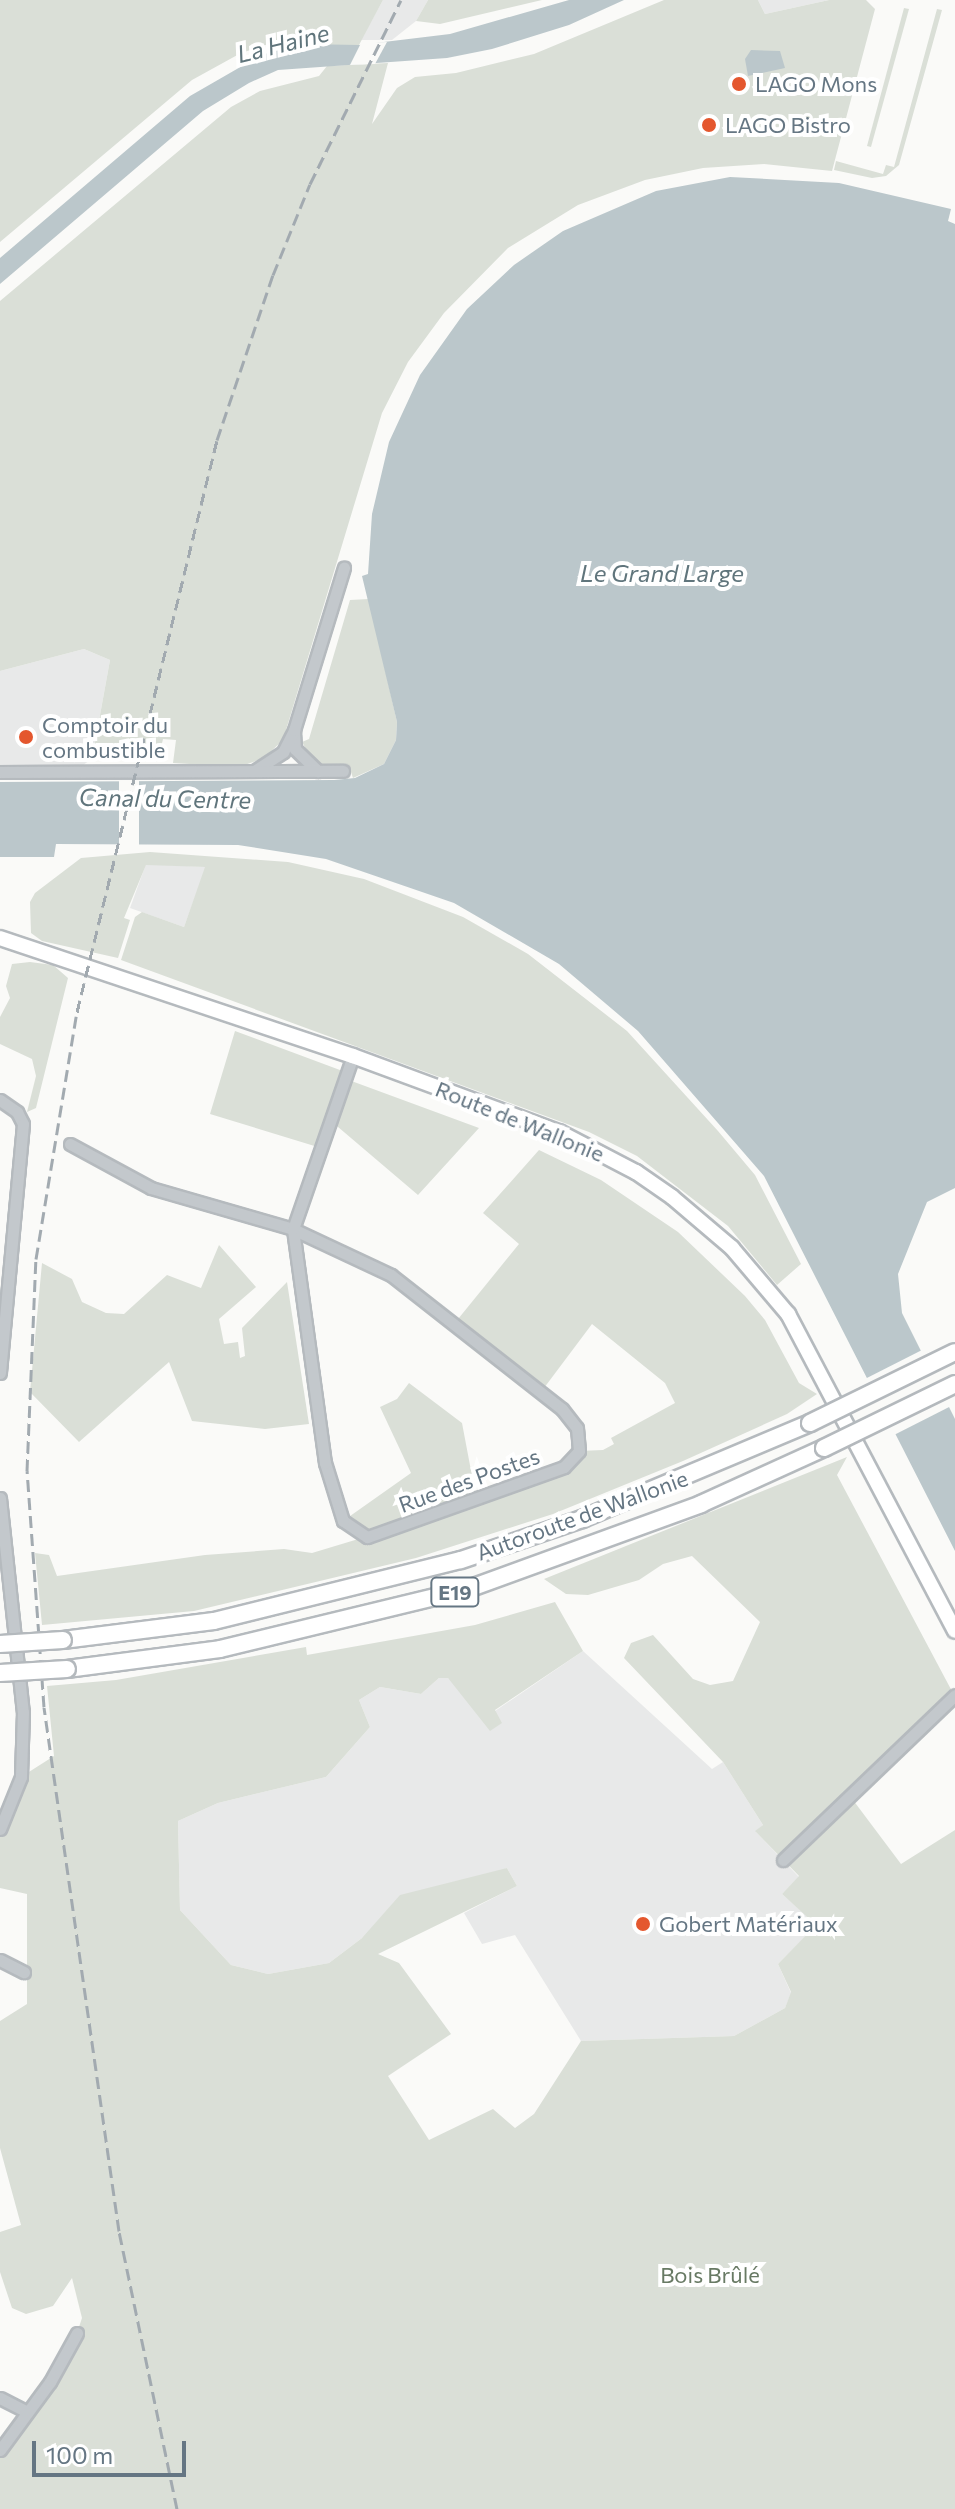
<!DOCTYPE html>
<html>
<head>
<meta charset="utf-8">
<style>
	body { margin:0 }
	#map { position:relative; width:955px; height:2509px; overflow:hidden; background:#fafaf8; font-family:Commissioner,sans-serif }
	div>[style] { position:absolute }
	.built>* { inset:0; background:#e8e9e9 }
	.green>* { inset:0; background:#dadfd7 }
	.water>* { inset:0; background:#bbc7cb }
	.pier>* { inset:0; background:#fafaf8; transform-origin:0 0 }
	.roads { filter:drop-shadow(2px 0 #b5babe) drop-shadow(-2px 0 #b5babe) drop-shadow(0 2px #b5babe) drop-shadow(0 -2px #b5babe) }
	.minor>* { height:11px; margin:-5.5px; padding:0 5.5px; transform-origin:5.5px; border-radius:5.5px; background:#c3c8cc }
	.major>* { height:14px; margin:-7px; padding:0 7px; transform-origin:7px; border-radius:7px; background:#fff }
	.highway>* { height:16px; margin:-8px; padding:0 8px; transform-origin:8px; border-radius:8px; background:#fff }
	.rail>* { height:3px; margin-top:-1.5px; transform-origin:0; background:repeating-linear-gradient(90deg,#a2aab0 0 12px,transparent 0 18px) }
	.bridges { filter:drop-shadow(2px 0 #b4b9bd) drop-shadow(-2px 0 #b4b9bd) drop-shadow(0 2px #b4b9bd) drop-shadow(0 -2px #b4b9bd) }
	.highway-bridge>* { height:16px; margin:-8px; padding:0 8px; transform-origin:8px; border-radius:8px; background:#fff }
	.dots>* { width:22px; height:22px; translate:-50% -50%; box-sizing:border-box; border:4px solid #fff; border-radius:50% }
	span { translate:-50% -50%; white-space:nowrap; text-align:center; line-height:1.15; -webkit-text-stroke:8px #fff; paint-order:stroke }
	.shield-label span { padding:2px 6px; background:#fff; border:2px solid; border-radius:6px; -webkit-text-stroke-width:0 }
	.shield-label { font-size:20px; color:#657683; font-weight:700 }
	.poi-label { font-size:22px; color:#657683 }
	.left { translate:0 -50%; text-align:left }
	.street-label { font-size:22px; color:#657683 }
	.park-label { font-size:22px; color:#687a64 }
	.water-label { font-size:24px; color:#60757c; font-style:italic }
	.scale { position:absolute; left:32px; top:2441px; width:154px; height:36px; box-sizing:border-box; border:4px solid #657683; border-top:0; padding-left:10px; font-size:24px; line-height:28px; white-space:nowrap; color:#657683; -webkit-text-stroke:6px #fff; paint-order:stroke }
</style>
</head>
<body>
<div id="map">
	<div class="built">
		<i style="clip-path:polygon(383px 0,428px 0,416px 21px,392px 40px,361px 40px)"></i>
		<i style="clip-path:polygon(758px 0,829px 0,765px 14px)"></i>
		<i style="clip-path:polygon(84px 649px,110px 660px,92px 759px,71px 773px,0 772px,0 671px)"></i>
		<i style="clip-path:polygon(146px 864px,206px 867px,184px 927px,130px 908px)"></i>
		<i style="clip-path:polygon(583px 1651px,712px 1769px,723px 1762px,763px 1825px,756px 1832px,799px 1877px,782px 1894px,817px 1925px,778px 1964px,791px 1993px,785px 2008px,734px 2036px,581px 2041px,515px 1935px,482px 1944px,464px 1913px,517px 1886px,507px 1868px,362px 1938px,329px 1963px,268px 1974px,231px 1965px,180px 1910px,178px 1821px,218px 1803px,326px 1777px,370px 1727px,359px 1700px,380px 1687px,421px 1694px,439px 1678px,448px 1678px,495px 1711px)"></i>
	</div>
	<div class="green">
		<i style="clip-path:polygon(0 0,383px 0,359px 45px,326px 45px,318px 35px,303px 33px,241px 53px,192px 80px,0 242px)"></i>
		<i style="clip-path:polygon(428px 0,542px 0,440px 24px,416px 21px)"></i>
		<i style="clip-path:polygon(664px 0,758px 0,765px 14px,829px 0,866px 0,875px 9px,832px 171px,764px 164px,703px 168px,645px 180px,578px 205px,508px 248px,444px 313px,408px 362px,382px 413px,283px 740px,264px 758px,239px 767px,173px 763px,176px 740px,163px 739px,158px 761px,92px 759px,110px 660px,84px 649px,0 671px,0 301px,231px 107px,260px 91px,319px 76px,327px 66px,388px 63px,372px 124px,397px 88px,415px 77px,456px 73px,534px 54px)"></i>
		<i style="clip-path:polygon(904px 8px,909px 9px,871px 147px,867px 146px)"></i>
		<i style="clip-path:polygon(937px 9px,942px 10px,899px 165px,886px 176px,872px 178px,834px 170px,836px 161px,883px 174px,886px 165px,894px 167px)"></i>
		<i style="clip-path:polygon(369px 599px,397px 722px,396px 740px,384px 764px,353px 778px,350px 769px,318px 771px,302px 742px,309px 739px,350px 600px)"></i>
		<i style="clip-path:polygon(150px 852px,288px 862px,364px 879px,463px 917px,528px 954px,627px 1031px,718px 1131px,755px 1175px,801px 1264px,777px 1285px,728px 1226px,637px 1156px,589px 1132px,121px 960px,135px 917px,142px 912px,184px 927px,205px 867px,146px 865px,124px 918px,130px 920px,118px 958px,42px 941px,31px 933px,30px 902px,35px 893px,81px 858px)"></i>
		<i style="clip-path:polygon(30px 962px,53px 965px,68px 978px,36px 1108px,27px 1112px,36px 1076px,32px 1059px,0 1044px,0 1017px,10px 998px,6px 986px,12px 964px)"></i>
		<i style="clip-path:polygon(235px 1031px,348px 1073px,346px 1079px,479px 1128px,418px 1195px,331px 1121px,321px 1148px,210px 1114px)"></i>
		<i style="clip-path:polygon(539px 1150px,601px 1180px,678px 1232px,745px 1296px,765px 1320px,799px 1383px,817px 1394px,787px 1414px,683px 1461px,553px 1514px,416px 1558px,194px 1611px,42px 1625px,35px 1553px,49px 1555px,57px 1576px,205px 1555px,284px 1549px,312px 1553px,365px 1537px,343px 1521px,411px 1473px,380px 1407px,397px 1399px,409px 1383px,462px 1423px,476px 1497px,564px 1467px,579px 1451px,603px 1450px,614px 1444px,611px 1438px,675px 1403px,665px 1383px,592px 1324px,541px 1392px,454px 1324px,519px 1244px,483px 1213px)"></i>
		<i style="clip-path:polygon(219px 1245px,256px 1287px,219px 1319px,224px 1344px,238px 1342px,240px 1358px,245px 1356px,242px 1328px,287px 1282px,309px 1424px,265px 1429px,192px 1421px,169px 1362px,79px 1442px,30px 1392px,42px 1263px,72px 1279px,82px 1302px,106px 1313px,124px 1314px,167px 1275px,201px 1288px)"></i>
		<i style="clip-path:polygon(847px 1457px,837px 1475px,954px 1695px,853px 1800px,901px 1864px,955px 1830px,955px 2509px,0 2509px,0 2449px,77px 2333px,82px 2318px,72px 2278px,53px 2306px,26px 2314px,12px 2308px,0 2272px,0 2232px,21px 2225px,0 2148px,0 2021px,27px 2004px,27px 1894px,0 1888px,0 1829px,21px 1777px,54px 1756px,47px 1686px,116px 1680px,306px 1647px,307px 1655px,475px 1625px,555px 1602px,583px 1651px,495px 1710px,502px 1723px,490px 1731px,448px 1678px,439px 1678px,421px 1694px,380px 1687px,359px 1700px,370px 1727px,326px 1777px,218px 1803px,178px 1821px,180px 1910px,231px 1965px,268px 1974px,329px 1963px,362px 1938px,400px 1895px,507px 1868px,517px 1886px,378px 1954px,399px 1963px,451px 2034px,388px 2076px,429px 2140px,493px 2109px,515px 2128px,534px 2114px,581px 2041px,734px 2036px,785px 2008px,791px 1992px,778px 1964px,816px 1925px,782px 1894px,799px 1876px,755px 1831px,763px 1825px,723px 1762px,624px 1658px,631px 1643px,653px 1635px,693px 1679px,710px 1685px,733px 1681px,760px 1622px,692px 1556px,663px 1564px,639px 1580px,588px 1595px,566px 1594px,544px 1579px)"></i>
	</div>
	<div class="water">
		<i style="clip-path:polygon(569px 0,624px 0,569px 25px,492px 49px,447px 58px,278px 70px,249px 83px,203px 111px,0 284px,0 258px,190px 96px,261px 55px,302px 44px,359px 45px,450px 34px)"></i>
		<i style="clip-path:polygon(751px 50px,780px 51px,785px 68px,748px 76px,745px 59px)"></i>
		<i style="clip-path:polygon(730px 177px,839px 183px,951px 209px,948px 221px,955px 224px,955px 1188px,927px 1202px,898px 1274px,902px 1313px,955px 1419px,955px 1551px,764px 1176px,638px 1031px,559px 964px,454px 903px,326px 859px,238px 845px,56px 844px,54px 857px,0 857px,0 782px,334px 780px,355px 778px,384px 764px,396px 740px,397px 722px,362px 576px,368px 574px,372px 514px,389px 442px,420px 375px,467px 309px,514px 265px,563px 231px,656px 191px)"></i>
	</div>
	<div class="pier">
		<i style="clip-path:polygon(387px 42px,375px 64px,350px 65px,361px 43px)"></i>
		<i style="left:119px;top:778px;width:20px;height:72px"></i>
		<i style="left:924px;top:1349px;width:63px;height:68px;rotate:63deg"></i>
	</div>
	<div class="roads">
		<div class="minor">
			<i style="left:294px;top:731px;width:18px;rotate:87deg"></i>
			<i style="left:295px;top:749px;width:32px;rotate:44deg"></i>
			<i style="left:254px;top:771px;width:35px;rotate:-33deg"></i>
			<i style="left:283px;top:752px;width:25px;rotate:-63deg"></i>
			<i style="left:294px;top:730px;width:170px;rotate:-72.9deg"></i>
			<i style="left:0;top:772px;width:343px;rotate:-0.2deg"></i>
			<i style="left:0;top:1100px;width:21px;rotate:35deg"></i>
			<i style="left:17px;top:1112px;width:13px;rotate:63deg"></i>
			<i style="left:23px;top:1124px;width:250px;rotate:95.3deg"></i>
			<i style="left:70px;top:1144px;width:92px;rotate:28.5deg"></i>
			<i style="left:151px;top:1188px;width:148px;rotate:16.1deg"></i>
			<i style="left:293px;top:1229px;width:108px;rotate:25.1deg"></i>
			<i style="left:391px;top:1275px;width:217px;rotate:38.1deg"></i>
			<i style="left:562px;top:1409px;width:24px;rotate:52deg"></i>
			<i style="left:577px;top:1428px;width:23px;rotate:85deg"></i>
			<i style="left:579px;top:1451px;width:22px;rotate:133deg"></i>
			<i style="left:564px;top:1467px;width:209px;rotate:160.4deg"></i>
			<i style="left:367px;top:1537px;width:29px;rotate:-146deg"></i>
			<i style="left:343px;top:1521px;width:61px;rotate:-107.2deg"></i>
			<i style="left:325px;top:1463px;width:236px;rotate:-97.8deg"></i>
			<i style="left:293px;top:1229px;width:183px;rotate:-70.9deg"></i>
			<i style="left:0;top:1498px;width:215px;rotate:83.9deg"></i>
			<i style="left:23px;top:1712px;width:65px;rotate:91.8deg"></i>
			<i style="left:21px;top:1777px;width:56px;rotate:112deg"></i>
			<i style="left:783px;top:1860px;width:238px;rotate:-43.8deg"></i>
			<i style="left:0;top:1960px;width:27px;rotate:27deg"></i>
			<i style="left:0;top:2398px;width:30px;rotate:27deg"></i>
			<i style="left:0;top:2450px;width:84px;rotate:-53.7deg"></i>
			<i style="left:50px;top:2382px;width:56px;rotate:-61.1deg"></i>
		</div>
		<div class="major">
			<i style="left:0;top:938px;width:372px;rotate:18.5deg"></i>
			<i style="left:353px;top:1056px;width:220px;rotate:20.3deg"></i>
			<i style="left:559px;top:1132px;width:87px;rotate:27.5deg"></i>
			<i style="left:636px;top:1172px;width:44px;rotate:34.8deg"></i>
			<i style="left:672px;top:1197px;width:79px;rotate:40.4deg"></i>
			<i style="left:732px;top:1248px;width:87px;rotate:49.7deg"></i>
			<i style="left:788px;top:1314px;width:358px;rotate:62.2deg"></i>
		</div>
		<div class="highway">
			<i style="left:63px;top:1640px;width:152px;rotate:-7.2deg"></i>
			<i style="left:214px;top:1621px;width:254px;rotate:-13.9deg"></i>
			<i style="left:461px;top:1560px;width:128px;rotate:-18.7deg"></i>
			<i style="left:582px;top:1519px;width:247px;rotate:-22.8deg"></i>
			<i style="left:67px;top:1669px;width:154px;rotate:-7.4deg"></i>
			<i style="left:220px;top:1649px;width:255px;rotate:-13.6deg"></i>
			<i style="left:468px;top:1589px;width:248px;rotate:-20deg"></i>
			<i style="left:701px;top:1504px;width:135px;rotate:-24.5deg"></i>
		</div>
	</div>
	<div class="rail">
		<i style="left:177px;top:2509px;width:284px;rotate:-101.8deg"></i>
		<i style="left:119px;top:2231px;width:529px;rotate:-98.15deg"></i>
		<i style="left:44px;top:1707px;width:237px;rotate:-94.1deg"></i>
		<i style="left:27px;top:1471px;width:212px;rotate:-87.6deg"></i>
		<i style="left:36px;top:1259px;width:250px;rotate:-80.6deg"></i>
		<i style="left:77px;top:1012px;width:589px;rotate:-76.25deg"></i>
		<i style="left:217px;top:440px;width:174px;rotate:-71.3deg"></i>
		<i style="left:273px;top:275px;width:98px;rotate:-67.9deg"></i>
		<i style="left:310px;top:184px;width:205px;rotate:-63.7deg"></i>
	</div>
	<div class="bridges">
		<div class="highway-bridge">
			<i style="left:810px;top:1423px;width:161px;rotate:-26.1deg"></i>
			<i style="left:824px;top:1448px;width:146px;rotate:-26deg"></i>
			<i style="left:0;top:1644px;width:63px;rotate:-3.6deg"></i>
			<i style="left:0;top:1673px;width:67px;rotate:-3.4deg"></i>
		</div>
	</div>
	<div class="dots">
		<i style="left:739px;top:84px;background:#e4572e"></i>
		<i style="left:709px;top:125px;background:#e4572e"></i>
		<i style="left:26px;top:737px;background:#e4572e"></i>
		<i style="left:643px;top:1924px;background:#e4572e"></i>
	</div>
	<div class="shield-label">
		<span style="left:455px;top:1592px">E19</span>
	</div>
	<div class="poi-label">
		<span class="left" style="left:755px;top:84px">LAGO Mons</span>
		<span class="left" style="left:725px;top:125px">LAGO Bistro</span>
		<span class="left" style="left:42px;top:737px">Comptoir du<br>combustible</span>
		<span class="left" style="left:659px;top:1924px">Gobert Matériaux</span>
	</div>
	<div class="street-label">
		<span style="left:520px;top:1121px;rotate:22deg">Route de Wallonie</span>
		<span style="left:469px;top:1480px;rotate:-20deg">Rue des Postes</span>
		<span style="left:582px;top:1515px;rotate:-20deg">Autoroute de Wallonie</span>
	</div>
	<div class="park-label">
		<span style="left:710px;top:2275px">Bois Brûlé</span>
	</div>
	<div class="water-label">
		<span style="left:283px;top:43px;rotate:-14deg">La Haine</span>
		<span style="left:662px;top:573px">Le Grand Large</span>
		<span style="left:165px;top:798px;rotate:1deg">Canal du Centre</span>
	</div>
	<div class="scale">100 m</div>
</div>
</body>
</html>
